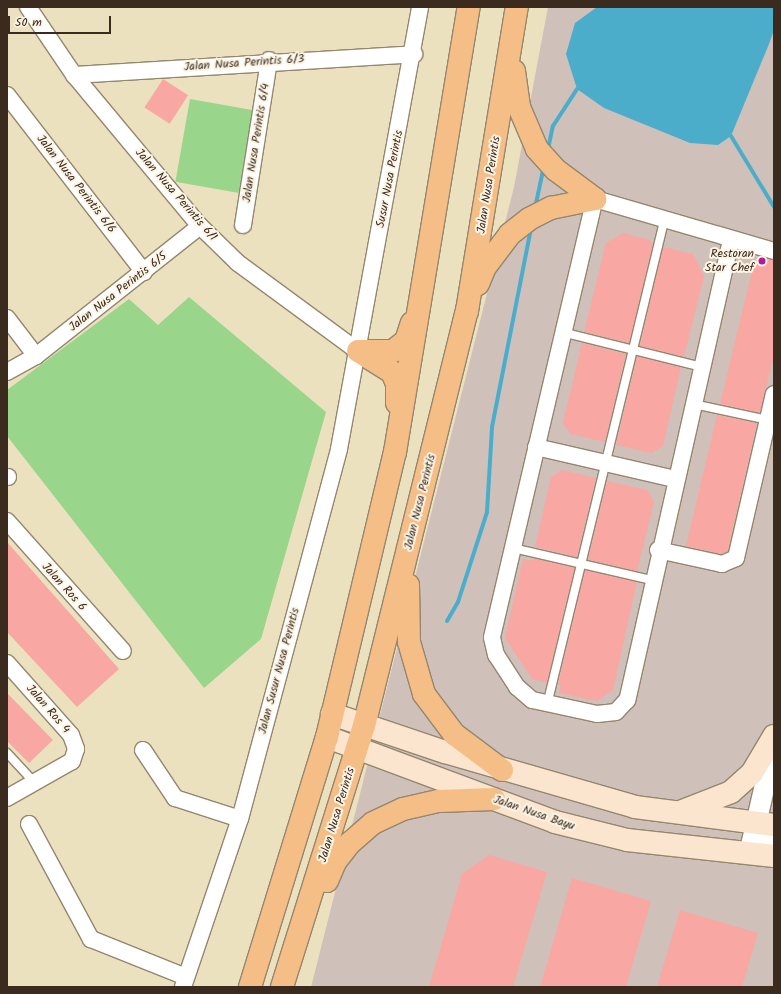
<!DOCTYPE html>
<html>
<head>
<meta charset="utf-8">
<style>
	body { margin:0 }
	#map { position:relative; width:781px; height:994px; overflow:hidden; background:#ece1be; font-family:Kalam,sans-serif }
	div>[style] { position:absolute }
	.industrial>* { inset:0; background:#cfc1ba }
	.green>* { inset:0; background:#99d58a; transform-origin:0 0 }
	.water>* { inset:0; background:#4cadcb }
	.stream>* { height:4px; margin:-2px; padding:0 2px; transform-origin:2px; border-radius:2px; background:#4cadcb }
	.building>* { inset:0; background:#f8a7a3; transform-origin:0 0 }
	.roads { filter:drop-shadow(1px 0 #94866e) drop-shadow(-1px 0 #94866e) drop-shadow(0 1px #94866e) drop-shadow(0 -1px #94866e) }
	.service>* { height:8px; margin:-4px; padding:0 4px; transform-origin:4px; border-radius:4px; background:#fff }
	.minor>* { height:16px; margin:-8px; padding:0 8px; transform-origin:8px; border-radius:8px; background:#fff }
	.tertiary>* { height:20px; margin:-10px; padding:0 10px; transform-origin:10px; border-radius:10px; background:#fff }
	.secondary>* { height:22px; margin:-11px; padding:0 11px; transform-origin:11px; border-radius:11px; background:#fbe5cf }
	.primary>* { height:22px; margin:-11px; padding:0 11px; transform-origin:11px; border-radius:11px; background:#f6be87 }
	.dots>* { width:11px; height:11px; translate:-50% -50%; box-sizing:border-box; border:2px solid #fcf5e5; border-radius:50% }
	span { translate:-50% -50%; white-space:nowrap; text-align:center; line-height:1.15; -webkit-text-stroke:4px #fcf5e5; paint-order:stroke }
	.street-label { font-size:12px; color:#3b2a1e }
	.poi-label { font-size:12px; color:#3b2a1e }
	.right { translate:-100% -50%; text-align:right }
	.frame { position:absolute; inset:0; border:8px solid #3b2a1e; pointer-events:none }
	.scale { position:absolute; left:8px; top:16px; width:103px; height:18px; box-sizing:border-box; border:2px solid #3b2a1e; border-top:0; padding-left:5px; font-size:12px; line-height:14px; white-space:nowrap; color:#3b2a1e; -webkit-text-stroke:3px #fcf5e5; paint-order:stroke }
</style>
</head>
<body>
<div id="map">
	<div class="industrial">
		<i style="clip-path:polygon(548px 7px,774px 7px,774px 987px,311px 987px,514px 187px)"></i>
	</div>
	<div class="green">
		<i style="left:190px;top:99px;width:66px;height:84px;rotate:10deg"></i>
		<i style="clip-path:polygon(189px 297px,326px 412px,261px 639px,204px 688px,7px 436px,7px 390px,129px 299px,158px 325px)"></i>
	</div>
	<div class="water">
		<i style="clip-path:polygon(597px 7px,774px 7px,774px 30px,769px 44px,731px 136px,718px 145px,690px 143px,604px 108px,577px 89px,566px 54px,575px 23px)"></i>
	</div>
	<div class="stream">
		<i style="left:731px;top:136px;width:83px;rotate:58.8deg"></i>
		<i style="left:548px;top:149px;width:24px;rotate:-78deg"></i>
		<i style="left:553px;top:126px;width:44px;rotate:-57deg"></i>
		<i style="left:535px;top:208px;width:43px;rotate:-77.9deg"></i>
		<i style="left:447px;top:621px;width:22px;rotate:-60deg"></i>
		<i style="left:458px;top:602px;width:95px;rotate:-72.1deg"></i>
		<i style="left:487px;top:512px;width:85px;rotate:-86.6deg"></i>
		<i style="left:492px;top:427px;width:203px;rotate:-78.9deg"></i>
	</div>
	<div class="building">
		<i style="left:163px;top:79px;width:30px;height:34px;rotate:33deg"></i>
		<i style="clip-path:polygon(623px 233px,650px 240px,653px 245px,629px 343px,584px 332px,606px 243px)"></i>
		<i style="clip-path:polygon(663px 247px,693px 254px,704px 276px,684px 357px,640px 346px)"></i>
		<i style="clip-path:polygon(762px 257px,774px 260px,774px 355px,760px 413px,720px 404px,754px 263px)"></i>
		<i style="clip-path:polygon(582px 343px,626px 354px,605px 442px,570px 434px,563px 423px)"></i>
		<i style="clip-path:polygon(637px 356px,681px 367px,663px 446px,652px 453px,616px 445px)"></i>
		<i style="clip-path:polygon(717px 415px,757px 423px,728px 551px,721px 554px,686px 546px)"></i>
		<i style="clip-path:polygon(562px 470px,596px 478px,577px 557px,535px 547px,551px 477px)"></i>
		<i style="clip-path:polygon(607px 481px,647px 490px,654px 502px,637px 571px,588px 560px)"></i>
		<i style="clip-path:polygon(7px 542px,119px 669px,77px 707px,7px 632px)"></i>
		<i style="clip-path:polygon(533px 558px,575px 568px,547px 683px,532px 679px,505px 638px,523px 559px,532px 561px)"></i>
		<i style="clip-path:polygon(585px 570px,637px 582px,613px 690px,597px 701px,559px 693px,561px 686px,558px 685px)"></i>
		<i style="clip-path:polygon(7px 693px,53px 740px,29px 763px,7px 741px)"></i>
		<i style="clip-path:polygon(489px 855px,547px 872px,513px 987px,429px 987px,462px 874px)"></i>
		<i style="clip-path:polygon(572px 878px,651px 901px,626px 987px,540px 987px)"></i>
		<i style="clip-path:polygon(680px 910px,758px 933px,742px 987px,657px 987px)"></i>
	</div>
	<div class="roads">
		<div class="service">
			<i style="left:562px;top:332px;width:144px;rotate:14deg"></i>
			<i style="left:693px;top:404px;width:77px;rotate:12deg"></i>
			<i style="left:513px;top:548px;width:143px;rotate:13deg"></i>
			<i style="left:547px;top:705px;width:498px;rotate:-76.4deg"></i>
			<i style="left:7px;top:753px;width:41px;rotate:47deg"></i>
		</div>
		<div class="minor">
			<i style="left:28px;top:7px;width:82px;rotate:55.9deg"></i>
			<i style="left:74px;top:75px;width:197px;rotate:50.2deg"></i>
			<i style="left:200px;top:226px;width:53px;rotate:44.2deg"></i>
			<i style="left:238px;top:263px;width:149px;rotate:36.3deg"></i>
			<i style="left:74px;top:75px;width:341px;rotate:-3.5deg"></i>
			<i style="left:7px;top:95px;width:224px;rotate:52.3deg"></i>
			<i style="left:243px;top:225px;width:167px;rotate:-81deg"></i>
			<i style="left:731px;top:240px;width:472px;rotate:102.7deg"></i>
			<i style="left:627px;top:700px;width:16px;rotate:133deg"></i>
			<i style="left:616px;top:712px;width:19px;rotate:174deg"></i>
			<i style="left:597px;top:714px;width:66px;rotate:-167.8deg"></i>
			<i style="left:532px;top:700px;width:20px;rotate:-139deg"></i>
			<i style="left:517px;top:687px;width:38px;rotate:-123deg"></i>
			<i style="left:496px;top:655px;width:18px;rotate:-103deg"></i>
			<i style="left:492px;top:637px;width:450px;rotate:-76.8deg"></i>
			<i style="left:595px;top:199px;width:186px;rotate:16.2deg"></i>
			<i style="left:7px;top:318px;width:48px;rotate:52.7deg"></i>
			<i style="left:7px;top:372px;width:33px;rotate:-29deg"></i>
			<i style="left:36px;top:356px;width:209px;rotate:-38.4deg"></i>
			<i style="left:536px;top:447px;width:143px;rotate:13deg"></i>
			<i style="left:7px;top:477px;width:1px"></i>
			<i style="left:7px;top:521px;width:174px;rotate:48.3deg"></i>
			<i style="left:658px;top:550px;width:66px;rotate:12.3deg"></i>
			<i style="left:722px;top:564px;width:15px;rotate:-23deg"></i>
			<i style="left:736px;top:558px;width:168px;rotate:-77deg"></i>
			<i style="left:7px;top:663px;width:96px;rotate:48.4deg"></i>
			<i style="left:71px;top:735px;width:15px;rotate:70deg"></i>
			<i style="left:76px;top:749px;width:13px;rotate:108deg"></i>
			<i style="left:72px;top:761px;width:75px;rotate:150.4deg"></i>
			<i style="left:143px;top:750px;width:58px;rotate:56.3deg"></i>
			<i style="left:175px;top:798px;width:68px;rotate:17.9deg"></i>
			<i style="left:29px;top:824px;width:131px;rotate:61.7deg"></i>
			<i style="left:91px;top:939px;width:102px;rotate:21.8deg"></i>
			<i style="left:183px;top:987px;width:177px;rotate:-71.3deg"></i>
			<i style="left:240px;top:819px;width:383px;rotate:-75deg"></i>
			<i style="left:339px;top:449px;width:449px;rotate:-79.6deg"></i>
		</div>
		<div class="tertiary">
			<i style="left:749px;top:854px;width:111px;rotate:-77deg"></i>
			<i style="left:769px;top:856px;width:25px;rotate:-79deg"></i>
		</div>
		<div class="secondary">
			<i style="left:332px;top:714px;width:119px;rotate:18.6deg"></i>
			<i style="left:445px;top:752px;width:198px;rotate:16.1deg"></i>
			<i style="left:635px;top:807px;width:140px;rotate:7.4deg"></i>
			<i style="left:327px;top:737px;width:243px;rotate:20.4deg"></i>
			<i style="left:555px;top:822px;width:74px;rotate:14deg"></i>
			<i style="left:627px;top:840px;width:148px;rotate:6.2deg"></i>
			<i style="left:680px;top:812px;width:55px;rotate:-21.4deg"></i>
			<i style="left:731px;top:792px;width:28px;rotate:-42deg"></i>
			<i style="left:752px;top:773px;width:43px;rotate:-59.3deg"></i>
		</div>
		<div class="primary">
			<i style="left:514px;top:71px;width:36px;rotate:82deg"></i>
			<i style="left:519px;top:107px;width:46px;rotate:66.8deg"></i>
			<i style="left:537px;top:149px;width:28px;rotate:48deg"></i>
			<i style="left:556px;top:170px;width:49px;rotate:36.6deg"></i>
			<i style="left:478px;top:284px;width:18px;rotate:-68deg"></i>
			<i style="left:485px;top:267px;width:41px;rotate:-52.9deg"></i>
			<i style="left:510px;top:234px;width:24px;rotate:-38deg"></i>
			<i style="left:529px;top:219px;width:25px;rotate:-27deg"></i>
			<i style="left:551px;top:208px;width:45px;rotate:-11.6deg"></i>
			<i style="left:358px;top:351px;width:40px;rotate:32deg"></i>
			<i style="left:392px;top:372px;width:13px;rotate:67deg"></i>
			<i style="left:397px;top:384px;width:19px;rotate:90deg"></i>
			<i style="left:361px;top:351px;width:32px"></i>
			<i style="left:393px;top:351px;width:16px;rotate:-38deg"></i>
			<i style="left:406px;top:341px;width:19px;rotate:-72deg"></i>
			<i style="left:408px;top:585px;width:57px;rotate:89deg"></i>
			<i style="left:409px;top:642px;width:54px;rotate:73.9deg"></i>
			<i style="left:424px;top:694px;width:50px;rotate:53.1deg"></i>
			<i style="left:454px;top:734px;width:60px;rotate:36.9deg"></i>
			<i style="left:327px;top:881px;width:21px;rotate:-67deg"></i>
			<i style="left:335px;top:862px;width:24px;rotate:-52deg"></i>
			<i style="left:350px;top:843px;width:30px;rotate:-41deg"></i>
			<i style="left:373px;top:823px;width:33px;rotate:-25deg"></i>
			<i style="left:403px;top:809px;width:37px;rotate:-13deg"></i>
			<i style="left:439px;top:801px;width:55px;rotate:-2.1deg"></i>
			<i style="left:250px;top:987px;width:262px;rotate:-72.9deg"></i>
			<i style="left:327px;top:737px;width:293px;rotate:-76.6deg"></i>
			<i style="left:395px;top:452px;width:451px;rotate:-80.6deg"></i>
			<i style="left:282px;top:987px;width:274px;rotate:-72.6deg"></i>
			<i style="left:364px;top:726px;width:428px;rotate:-76.1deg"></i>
			<i style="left:467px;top:311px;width:308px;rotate:-80.7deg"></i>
		</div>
	</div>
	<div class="dots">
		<i style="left:762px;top:261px;background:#b5179e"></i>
	</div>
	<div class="street-label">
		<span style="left:244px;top:63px;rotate:-4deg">Jalan Nusa Perintis 6/3</span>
		<span style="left:256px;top:143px;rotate:-81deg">Jalan Nusa Perintis 6/4</span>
		<span style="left:390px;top:179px;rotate:-79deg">Susur Nusa Perintis</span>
		<span style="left:76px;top:184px;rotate:52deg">Jalan Nusa Perintis 6/6</span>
		<span style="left:489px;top:185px;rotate:-81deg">Jalan Nusa Perintis</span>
		<span style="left:176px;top:195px;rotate:49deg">Jalan Nusa Perintis 6/1</span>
		<span style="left:118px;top:292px;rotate:-38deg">Jalan Nusa Perintis 6/5</span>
		<span style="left:420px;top:502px;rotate:-76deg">Jalan Nusa Perintis</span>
		<span style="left:64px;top:587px;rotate:48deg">Jalan Ros 6</span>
		<span style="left:279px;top:671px;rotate:-75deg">Jalan Susur Nusa Perintis</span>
		<span style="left:48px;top:709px;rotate:49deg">Jalan Ros 4</span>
		<span style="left:534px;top:813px;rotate:19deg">Jalan Nusa Bayu</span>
		<span style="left:337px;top:815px;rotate:-73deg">Jalan Nusa Perintis</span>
	</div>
	<div class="poi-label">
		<span class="right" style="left:754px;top:261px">Restoran<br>Star Chef</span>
	</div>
	<div class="frame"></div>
	<div class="scale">50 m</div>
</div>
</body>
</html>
